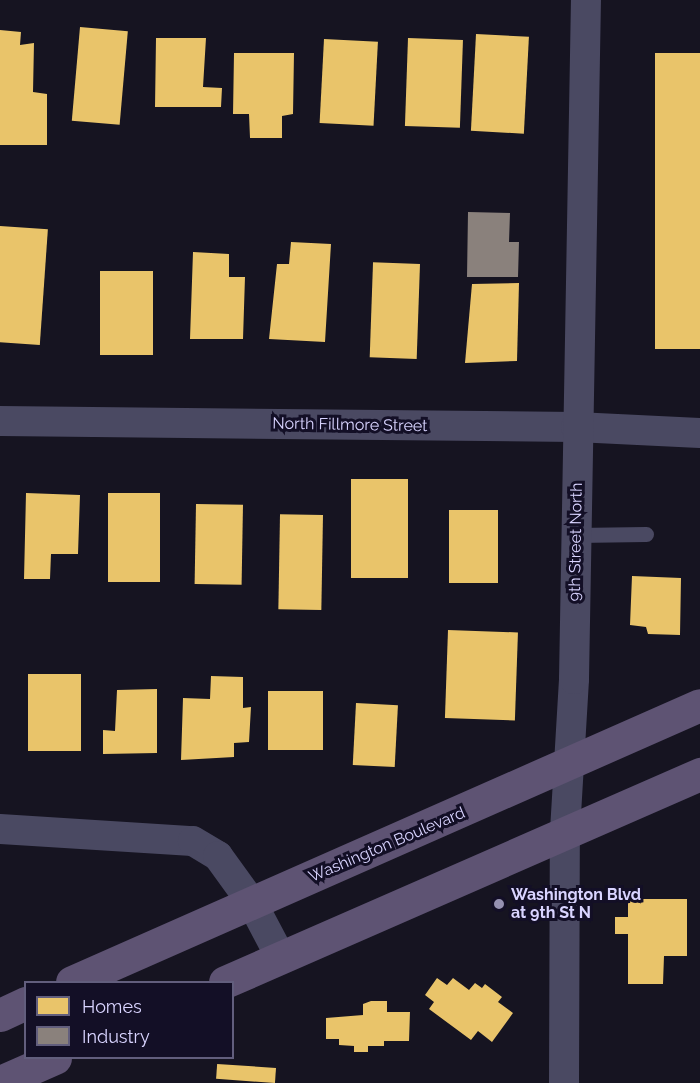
<!DOCTYPE html>
<html>
<head>
<meta charset="utf-8">
<style>
	body { margin:0 }
	#map { position:relative; width:700px; height:1083px; overflow:hidden; background:#161421; font-family:Raleway,sans-serif }
	div>[style] { position:absolute }
	.homes>* { inset:0; background:#e9c46a; transform-origin:0 0 }
	.industry>* { inset:0; background:#8a817c }
	.lane>* { height:15px; margin:-7.5px; padding:0 7.5px; transform-origin:7.5px; border-radius:7.5px; background:#4a4962 }
	.street>* { height:30px; margin:-15px; padding:0 15px; transform-origin:15px; border-radius:15px; background:#4a4962 }
	.primary>* { height:33px; margin:-16.5px; padding:0 16.5px; transform-origin:16.5px; border-radius:16.5px; background:#5e5373 }
	.dots>* { width:16px; height:16px; translate:-50% -50%; box-sizing:border-box; border:3px solid #130f26; border-radius:50% }
	span { translate:-50% -50%; white-space:nowrap; text-align:center; line-height:1.15; -webkit-text-stroke:6px #130f26; paint-order:stroke }
	.street-label { font-size:16px; color:#d9d4ff }
	.poi-label { font-size:16px; color:#d9d4ff; font-weight:700 }
	.left { translate:0 -50%; text-align:left }
	.legend { position:absolute; left:24px; top:981px; width:210px; height:78px; box-sizing:border-box; background:#130f26; border:2px solid #625e7d; margin:0; padding:8px 10px; list-style:none; font-size:18px; color:#d9d4ff }
	.legend li { display:flex; align-items:center; gap:12px; height:30px }
	.legend b { width:30px; border:2px solid #625e7d }
</style>
</head>
<body>
<div id="map">
	<div class="homes">
		<i style="left:80px;top:27px;width:48px;height:94px;rotate:5deg"></i>
		<i style="clip-path:polygon(0 30px,21px 32px,20px 45px,34px 43px,33px 92px,47px 94px,47px 145px,0 145px)"></i>
		<i style="left:476px;top:34px;width:53px;height:97px;rotate:3deg"></i>
		<i style="clip-path:polygon(156px 38px,206px 38px,203px 87px,222px 88px,221px 107px,155px 107px)"></i>
		<i style="left:408px;top:38px;width:55px;height:88px;rotate:2deg"></i>
		<i style="left:324px;top:39px;width:54px;height:84px;rotate:3deg"></i>
		<i style="clip-path:polygon(234px 53px,294px 53px,293px 114px,282px 116px,282px 138px,250px 138px,249px 114px,233px 114px)"></i>
		<i style="left:655px;top:53px;width:45px;height:296px"></i>
		<i style="left:0;top:226px;width:48px;height:116px;rotate:4deg"></i>
		<i style="clip-path:polygon(291px 242px,331px 244px,325px 342px,269px 339px,277px 264px,289px 264px)"></i>
		<i style="clip-path:polygon(193px 252px,229px 254px,229px 277px,245px 277px,243px 339px,190px 339px)"></i>
		<i style="left:420px;top:264px;width:95px;height:47px;rotate:92deg"></i>
		<i style="left:100px;top:271px;width:53px;height:84px"></i>
		<i style="clip-path:polygon(519px 283px,517px 361px,465px 363px,472px 284px)"></i>
		<i style="left:351px;top:479px;width:57px;height:99px"></i>
		<i style="clip-path:polygon(26px 493px,80px 495px,78px 554px,51px 554px,50px 579px,24px 579px)"></i>
		<i style="left:160px;top:493px;width:89px;height:52px;rotate:90deg"></i>
		<i style="left:196px;top:504px;width:47px;height:80px;rotate:1deg"></i>
		<i style="left:449px;top:510px;width:49px;height:73px"></i>
		<i style="left:323px;top:515px;width:95px;height:43px;rotate:91deg"></i>
		<i style="clip-path:polygon(632px 576px,681px 578px,680px 635px,648px 634px,646px 627px,630px 625px)"></i>
		<i style="left:448px;top:630px;width:70px;height:88px;rotate:2deg"></i>
		<i style="left:28px;top:674px;width:53px;height:77px"></i>
		<i style="clip-path:polygon(211px 676px,243px 677px,243px 708px,251px 707px,249px 742px,234px 743px,234px 757px,181px 760px,183px 698px,210px 699px)"></i>
		<i style="clip-path:polygon(157px 689px,157px 753px,103px 754px,103px 730px,115px 731px,117px 690px)"></i>
		<i style="left:323px;top:691px;width:59px;height:55px;rotate:90deg"></i>
		<i style="left:356px;top:703px;width:42px;height:62px;rotate:3deg"></i>
		<i style="clip-path:polygon(628px 899px,687px 899px,687px 956px,664px 956px,663px 984px,628px 984px,628px 934px,615px 934px,615px 917px,628px 917px)"></i>
		<i style="clip-path:polygon(437px 978px,447px 985px,453px 978px,469px 990px,475px 983px,482px 988px,485px 984px,502px 997px,498px 1002px,513px 1013px,492px 1042px,478px 1031px,471px 1040px,429px 1009px,434px 1002px,425px 995px)"></i>
		<i style="clip-path:polygon(371px 1001px,387px 1001px,387px 1012px,410px 1012px,409px 1041px,384px 1041px,384px 1046px,368px 1046px,368px 1052px,354px 1052px,354px 1046px,339px 1045px,339px 1039px,326px 1039px,326px 1018px,363px 1015px,363px 1004px)"></i>
		<i style="left:276px;top:1068px;width:15px;height:59px;rotate:94deg"></i>
	</div>
	<div class="industry">
		<i style="clip-path:polygon(468px 212px,510px 213px,509px 242px,519px 242px,518px 277px,467px 277px)"></i>
	</div>
	<div class="lane">
		<i style="left:576px;top:535px;width:70px;rotate:-0.8deg"></i>
	</div>
	<div class="street">
		<i style="left:0;top:421px;width:576px;rotate:0.6deg"></i>
		<i style="left:576px;top:427px;width:124px;rotate:2.8deg"></i>
		<i style="left:0;top:829px;width:193px;rotate:3.6deg"></i>
		<i style="left:193px;top:841px;width:29px;rotate:31deg"></i>
		<i style="left:218px;top:856px;width:58px;rotate:54.1deg"></i>
		<i style="left:252px;top:903px;width:62px;rotate:62.2deg"></i>
		<i style="left:564px;top:1083px;width:252px;rotate:-89.8deg"></i>
		<i style="left:565px;top:831px;width:152px;rotate:-86.6deg"></i>
		<i style="left:574px;top:679px;width:679px;rotate:-88.99deg"></i>
	</div>
	<div class="primary">
		<i style="left:72px;top:982px;width:686px;rotate:-23.8deg"></i>
		<i style="left:225px;top:982px;width:519px;rotate:-23.65deg"></i>
		<i style="left:0;top:1015px;width:29px;rotate:-25deg"></i>
		<i style="left:0;top:1082px;width:60px;rotate:-23.6deg"></i>
	</div>
	<div class="dots">
		<i style="left:499px;top:904px;background:#9591b1"></i>
	</div>
	<div class="street-label">
		<span style="left:350px;top:425px;rotate:1deg">North Fillmore Street</span>
		<span style="left:576px;top:542px;rotate:-89deg">9th Street North</span>
		<span style="left:387px;top:845px;rotate:-23deg">Washington Boulevard</span>
	</div>
	<div class="poi-label">
		<span class="left" style="left:511px;top:904px">Washington Blvd<br>at 9th St N</span>
	</div>
	<ul class="legend">
	<li><b style="height:16px;background:#e9c46a"></b>Homes</li>
	<li><b style="height:16px;background:#8a817c"></b>Industry</li>
	</ul>
</div>
</body>
</html>
